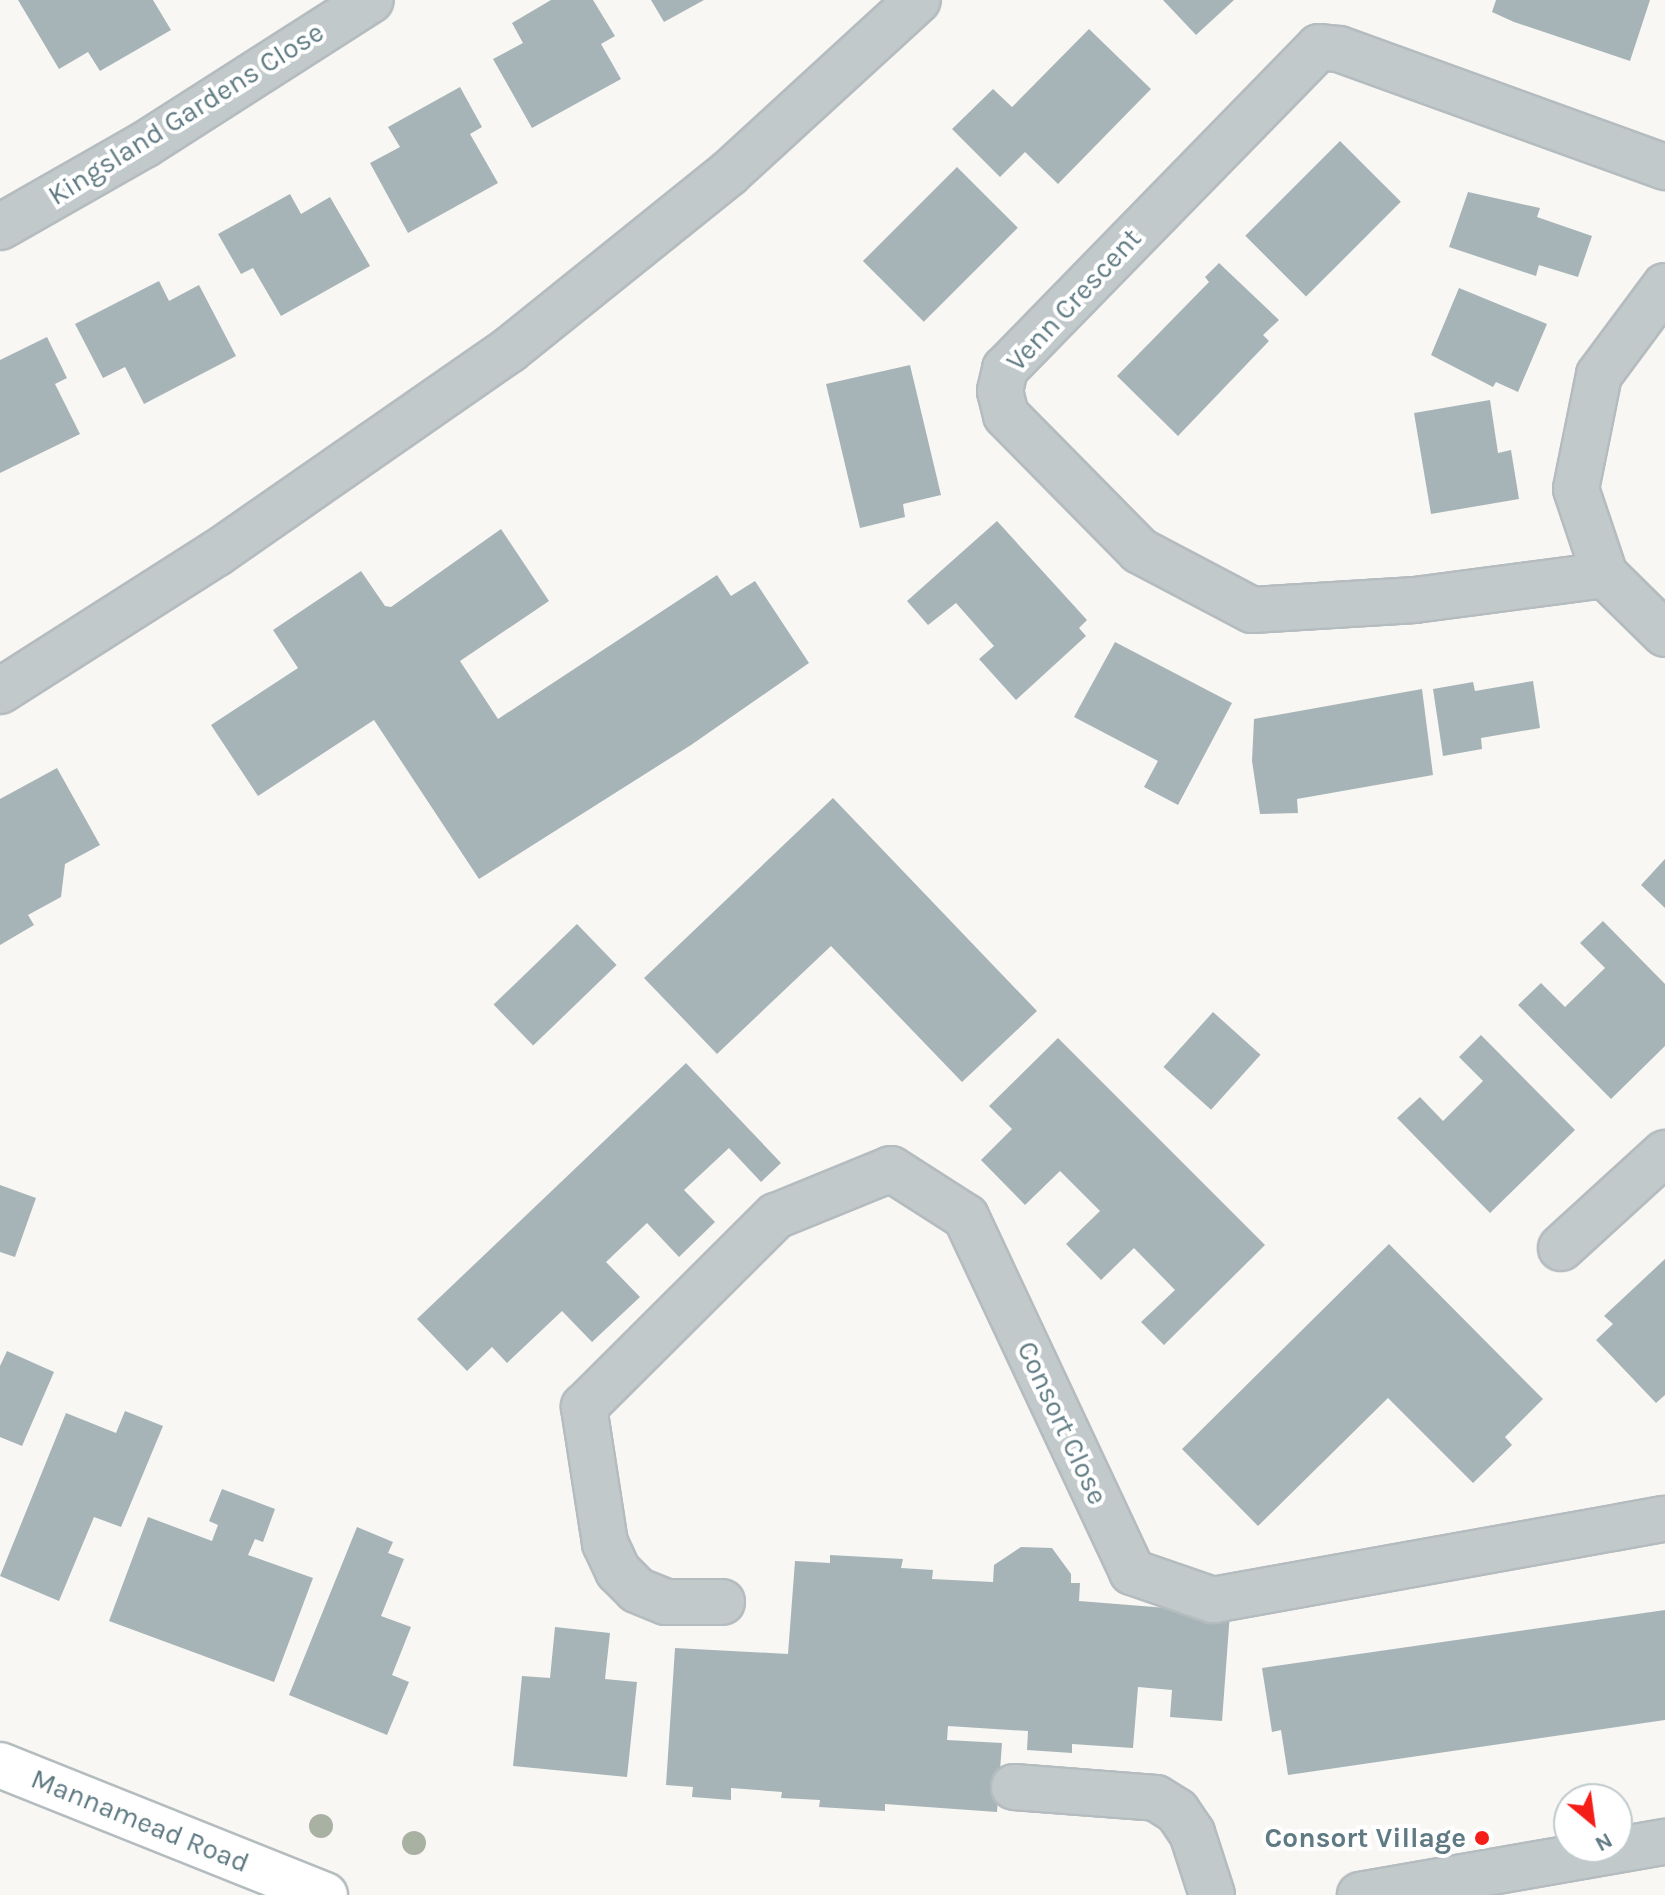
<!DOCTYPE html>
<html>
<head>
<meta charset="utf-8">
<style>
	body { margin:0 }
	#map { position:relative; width:1665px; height:1895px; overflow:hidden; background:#f8f7f4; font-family:Karla,sans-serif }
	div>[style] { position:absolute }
	.building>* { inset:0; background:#a6b4b7; transform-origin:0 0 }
	.roads { filter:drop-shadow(2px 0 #b5bcbf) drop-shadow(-2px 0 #b5bcbf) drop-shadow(0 2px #b5bcbf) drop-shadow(0 -2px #b5bcbf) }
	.minor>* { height:44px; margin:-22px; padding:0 22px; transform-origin:22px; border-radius:22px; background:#c2c9cb }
	.major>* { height:44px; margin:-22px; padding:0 22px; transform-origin:22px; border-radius:22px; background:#fff }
	.trees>* { width:24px; height:24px; margin:-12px; border-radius:50%; background:#a9b2a2 }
	.dots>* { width:22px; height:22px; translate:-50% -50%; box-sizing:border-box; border:4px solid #fff; border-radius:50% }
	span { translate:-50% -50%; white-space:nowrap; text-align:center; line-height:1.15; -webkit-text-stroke:8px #fff; paint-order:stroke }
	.street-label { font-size:28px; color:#5f7a82 }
	.poi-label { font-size:28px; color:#5f7a82; font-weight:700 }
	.right { translate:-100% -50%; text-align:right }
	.north { position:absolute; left:1553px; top:1783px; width:80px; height:80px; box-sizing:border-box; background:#fff; border:2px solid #bfcacd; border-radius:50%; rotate:151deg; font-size:22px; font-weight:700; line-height:32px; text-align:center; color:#5f7a82 }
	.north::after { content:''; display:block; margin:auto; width:28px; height:36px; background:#f51d17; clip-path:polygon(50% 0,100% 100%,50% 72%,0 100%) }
</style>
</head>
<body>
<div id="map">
	<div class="building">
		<i style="clip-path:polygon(18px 0,153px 0,171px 30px,100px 71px,88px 52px,59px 69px)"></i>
		<i style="clip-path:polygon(551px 0,593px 0,615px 36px,601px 44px,621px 79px,532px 128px,493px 59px,523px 43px,512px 23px)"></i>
		<i style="clip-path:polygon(651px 0,704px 0,664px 22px)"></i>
		<i style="clip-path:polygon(1163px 0,1234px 0,1196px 35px)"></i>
		<i style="clip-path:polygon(1496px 0,1650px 0,1630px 61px,1514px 22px,1492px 12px)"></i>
		<i style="clip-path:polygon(1089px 29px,1151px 89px,1058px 184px,1025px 152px,1000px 177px,952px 129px,993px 89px,1012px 107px)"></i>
		<i style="clip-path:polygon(460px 87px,482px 127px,470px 134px,498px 183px,408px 233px,370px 163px,400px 147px,388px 127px)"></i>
		<i style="left:1340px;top:141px;width:86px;height:134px;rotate:45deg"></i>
		<i style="left:957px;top:167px;width:86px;height:133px;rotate:45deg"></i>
		<i style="clip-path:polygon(1468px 192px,1540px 208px,1537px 217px,1592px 236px,1578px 277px,1539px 265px,1536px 276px,1449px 247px)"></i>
		<i style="clip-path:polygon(290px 194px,301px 214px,330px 197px,370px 266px,281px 316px,253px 268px,241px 274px,218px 234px)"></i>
		<i style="clip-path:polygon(1219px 263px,1279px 320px,1263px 335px,1269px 341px,1178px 436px,1117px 376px,1209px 282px,1205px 277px)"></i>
		<i style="clip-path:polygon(159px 281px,169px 301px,199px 285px,236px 356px,144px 404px,125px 367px,103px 378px,75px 324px)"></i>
		<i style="clip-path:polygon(1459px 288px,1547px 324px,1518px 392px,1496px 382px,1493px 387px,1431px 355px)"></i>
		<i style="clip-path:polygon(47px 337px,67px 378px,55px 384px,80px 434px,0 473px,0 360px)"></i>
		<i style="clip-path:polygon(910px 365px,941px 495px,903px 504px,905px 517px,860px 528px,826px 384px)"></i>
		<i style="clip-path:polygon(1490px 400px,1498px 453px,1511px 450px,1519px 499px,1431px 514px,1414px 413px)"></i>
		<i style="clip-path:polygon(997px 521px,1087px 620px,1079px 628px,1086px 636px,1016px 700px,979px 659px,994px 646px,956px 603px,928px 625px,907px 601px)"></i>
		<i style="clip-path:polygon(501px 529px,549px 601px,460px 661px,498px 719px,717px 575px,731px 596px,755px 581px,809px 663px,691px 745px,479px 879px,374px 720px,258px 796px,211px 725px,298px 668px,273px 630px,361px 571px,385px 606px,391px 607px)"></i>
		<i style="clip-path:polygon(1115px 642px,1232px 703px,1178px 805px,1144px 787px,1158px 761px,1074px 717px)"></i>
		<i style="clip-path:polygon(1533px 681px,1540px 728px,1481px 738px,1482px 749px,1443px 756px,1433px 689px,1473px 682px,1475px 691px)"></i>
		<i style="clip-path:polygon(1422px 689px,1433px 775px,1297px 799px,1298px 813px,1260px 814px,1252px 761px,1254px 719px)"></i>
		<i style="clip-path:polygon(57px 768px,100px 845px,65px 864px,61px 897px,28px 915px,34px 925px,0 945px,0 799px)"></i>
		<i style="clip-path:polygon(833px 798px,1037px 1011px,962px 1082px,831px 946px,717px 1054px,644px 978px)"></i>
		<i style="clip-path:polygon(1665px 859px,1665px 908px,1641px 885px)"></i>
		<i style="clip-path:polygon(1603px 921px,1665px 984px,1665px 1046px,1611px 1099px,1518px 1005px,1541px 983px,1565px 1007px,1605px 968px,1580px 943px)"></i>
		<i style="left:577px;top:924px;width:57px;height:116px;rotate:46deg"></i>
		<i style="left:1213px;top:1012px;width:64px;height:74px;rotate:42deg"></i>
		<i style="clip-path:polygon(1481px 1035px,1575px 1130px,1490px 1213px,1397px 1118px,1420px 1097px,1443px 1121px,1483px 1081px,1459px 1057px)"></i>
		<i style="clip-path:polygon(1058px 1038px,1265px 1245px,1164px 1345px,1141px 1322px,1175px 1290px,1134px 1248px,1101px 1280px,1066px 1244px,1100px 1211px,1060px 1171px,1025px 1205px,981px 1160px,1012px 1129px,989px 1106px)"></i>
		<i style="clip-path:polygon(686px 1063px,781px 1163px,761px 1182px,729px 1148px,684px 1190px,715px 1222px,679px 1257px,647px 1223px,606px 1262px,640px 1297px,592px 1342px,562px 1311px,507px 1363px,492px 1347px,467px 1371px,417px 1319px)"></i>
		<i style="clip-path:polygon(0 1185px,36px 1198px,15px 1257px,0 1252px)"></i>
		<i style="clip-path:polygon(1389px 1244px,1543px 1399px,1505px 1437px,1512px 1445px,1473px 1483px,1388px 1398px,1258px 1526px,1182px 1449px)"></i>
		<i style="clip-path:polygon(1665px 1259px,1665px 1395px,1656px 1403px,1596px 1340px,1613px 1324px,1604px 1316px)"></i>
		<i style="clip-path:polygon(7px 1351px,54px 1372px,22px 1446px,0 1437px,0 1366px)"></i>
		<i style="clip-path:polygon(125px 1411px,163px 1426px,121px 1527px,94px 1517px,59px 1601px,0 1576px,66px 1413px,116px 1433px)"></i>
		<i style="clip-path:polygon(222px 1489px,275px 1509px,263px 1542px,255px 1539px,248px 1555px,313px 1578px,274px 1682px,109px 1621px,148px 1517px,212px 1541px,218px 1525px,209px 1521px)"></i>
		<i style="clip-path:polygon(357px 1527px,393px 1542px,388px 1553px,404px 1559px,381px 1616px,411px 1627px,392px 1675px,409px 1682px,387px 1735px,289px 1695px)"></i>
		<i style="clip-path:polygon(1021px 1547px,1052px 1548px,1071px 1574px,1071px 1583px,1080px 1583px,1079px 1601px,1230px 1613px,1222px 1721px,1170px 1717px,1172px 1690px,1138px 1687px,1133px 1748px,1072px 1744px,1072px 1753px,1027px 1750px,1028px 1731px,948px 1726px,947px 1740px,1002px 1743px,997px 1812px,885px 1804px,885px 1811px,819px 1807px,820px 1800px,781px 1798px,782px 1792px,731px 1788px,731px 1800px,692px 1797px,693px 1787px,666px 1785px,675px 1648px,788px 1654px,795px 1561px,830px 1563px,830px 1555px,903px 1559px,901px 1568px,933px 1570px,932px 1579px,993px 1582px,994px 1565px)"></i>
		<i style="clip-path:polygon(1665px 1610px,1665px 1720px,1288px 1775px,1281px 1730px,1272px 1732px,1262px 1668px)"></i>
		<i style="clip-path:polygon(555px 1627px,610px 1633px,605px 1679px,637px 1682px,627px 1777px,513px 1766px,522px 1676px,550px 1678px)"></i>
	</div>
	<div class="roads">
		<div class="minor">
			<i style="left:0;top:227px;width:166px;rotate:-29.7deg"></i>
			<i style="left:144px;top:145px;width:269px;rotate:-32.6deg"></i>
			<i style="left:1665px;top:286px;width:111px;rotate:126.6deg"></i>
			<i style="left:1599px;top:375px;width:116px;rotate:101.4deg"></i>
			<i style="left:1576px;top:489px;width:91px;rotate:71.4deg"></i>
			<i style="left:1605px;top:575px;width:84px;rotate:44.5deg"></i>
			<i style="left:1605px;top:575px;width:192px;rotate:172.5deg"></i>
			<i style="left:1415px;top:600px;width:163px;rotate:176.5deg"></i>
			<i style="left:1252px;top:610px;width:127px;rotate:-152.2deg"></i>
			<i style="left:1140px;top:551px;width:191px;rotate:-134.6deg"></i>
			<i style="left:1006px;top:415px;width:25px;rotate:-104deg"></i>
			<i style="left:1000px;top:391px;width:23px;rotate:-77deg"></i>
			<i style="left:1005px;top:369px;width:450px;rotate:-45.7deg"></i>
			<i style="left:1319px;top:47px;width:20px;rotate:6deg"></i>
			<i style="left:1339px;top:49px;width:347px;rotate:19.9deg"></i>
			<i style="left:0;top:691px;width:257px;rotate:-32.5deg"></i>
			<i style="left:217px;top:553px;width:356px;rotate:-34.8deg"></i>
			<i style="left:509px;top:350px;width:282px;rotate:-38.8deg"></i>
			<i style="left:729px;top:173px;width:256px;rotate:-42.5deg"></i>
			<i style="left:1561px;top:1248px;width:141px;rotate:-42.4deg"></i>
			<i style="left:722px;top:1602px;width:56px;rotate:180deg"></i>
			<i style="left:666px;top:1602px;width:31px;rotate:-158deg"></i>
			<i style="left:637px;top:1590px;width:27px;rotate:-135deg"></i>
			<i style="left:618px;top:1571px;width:31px;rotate:-115deg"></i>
			<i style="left:605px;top:1543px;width:138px;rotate:-98.8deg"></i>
			<i style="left:584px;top:1407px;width:271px;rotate:-44.9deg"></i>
			<i style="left:776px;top:1216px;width:124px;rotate:-22.2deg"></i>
			<i style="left:891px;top:1169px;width:89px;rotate:32.6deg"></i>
			<i style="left:966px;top:1217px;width:392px;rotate:64.9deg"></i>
			<i style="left:1132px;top:1572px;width:86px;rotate:19.1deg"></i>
			<i style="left:1213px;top:1600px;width:459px;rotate:-10.2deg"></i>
			<i style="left:1014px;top:1787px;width:142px;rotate:4.4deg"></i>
			<i style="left:1156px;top:1798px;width:25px;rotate:32deg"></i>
			<i style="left:1177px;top:1811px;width:27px;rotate:56deg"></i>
			<i style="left:1192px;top:1833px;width:65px;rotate:72.1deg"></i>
			<i style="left:1360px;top:1895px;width:310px;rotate:-9.9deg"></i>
		</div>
		<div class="major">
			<i style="left:0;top:1765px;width:350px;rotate:21.8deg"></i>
		</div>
	</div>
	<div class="trees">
		<i style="left:321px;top:1826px"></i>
		<i style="left:414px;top:1843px"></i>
	</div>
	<div class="dots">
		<i style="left:1482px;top:1838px;background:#f51d17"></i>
	</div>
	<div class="street-label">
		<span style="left:186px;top:114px;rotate:-32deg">Kingsland Gardens Close</span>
		<span style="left:1074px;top:300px;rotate:-47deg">Venn Crescent</span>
		<span style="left:1062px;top:1423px;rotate:65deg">Consort Close</span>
		<span style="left:140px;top:1821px;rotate:22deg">Mannamead Road</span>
	</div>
	<div class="poi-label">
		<span class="right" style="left:1466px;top:1838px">Consort Village</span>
	</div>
	<div class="north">N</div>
</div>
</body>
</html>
